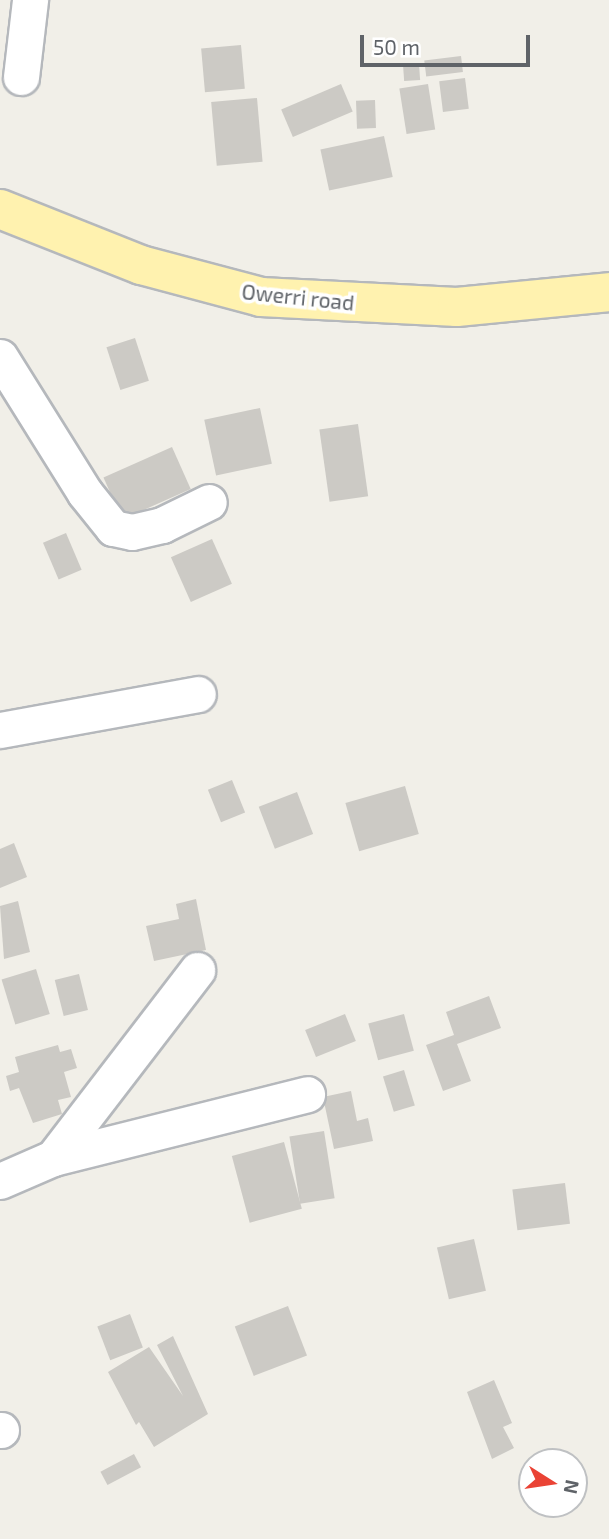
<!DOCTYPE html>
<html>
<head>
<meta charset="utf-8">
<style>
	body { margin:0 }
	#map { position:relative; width:609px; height:1539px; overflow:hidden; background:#f1efe8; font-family:"Exo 2",sans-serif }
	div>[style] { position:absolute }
	.building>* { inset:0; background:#cccac5; transform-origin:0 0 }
	.roads { filter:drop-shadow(2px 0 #b5b8bc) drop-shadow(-2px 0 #b5b8bc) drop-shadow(0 2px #b5b8bc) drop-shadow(0 -2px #b5b8bc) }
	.minor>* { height:35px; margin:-17.5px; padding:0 17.5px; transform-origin:17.5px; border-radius:17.5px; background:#fff }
	.major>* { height:38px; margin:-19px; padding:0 19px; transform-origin:19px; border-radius:19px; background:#fff2af }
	span { translate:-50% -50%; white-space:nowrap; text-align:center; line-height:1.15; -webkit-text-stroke:7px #fff; paint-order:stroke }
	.street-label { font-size:21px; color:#5f6368 }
	.north { position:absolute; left:518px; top:1448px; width:70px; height:70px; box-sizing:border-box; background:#fff; border:2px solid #bfc1c3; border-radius:50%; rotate:102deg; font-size:19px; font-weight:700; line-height:28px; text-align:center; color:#5f6368 }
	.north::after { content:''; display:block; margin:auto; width:24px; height:32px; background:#ea4335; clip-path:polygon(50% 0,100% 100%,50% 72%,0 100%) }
	.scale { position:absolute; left:360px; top:35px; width:170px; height:32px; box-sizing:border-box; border:4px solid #5f6368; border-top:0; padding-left:9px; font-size:21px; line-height:24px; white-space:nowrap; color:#5f6368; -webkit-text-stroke:5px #fff; paint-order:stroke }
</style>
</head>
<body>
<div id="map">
	<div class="building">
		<i style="left:241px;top:45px;width:44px;height:40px;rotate:85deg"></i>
		<i style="left:461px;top:56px;width:16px;height:37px;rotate:83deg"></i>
		<i style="left:419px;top:64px;width:16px;height:16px;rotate:86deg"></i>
		<i style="left:465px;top:78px;width:31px;height:26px;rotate:83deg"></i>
		<i style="left:341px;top:84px;width:30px;height:65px;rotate:67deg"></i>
		<i style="left:428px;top:84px;width:46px;height:29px;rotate:81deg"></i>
		<i style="left:257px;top:98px;width:64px;height:46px;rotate:85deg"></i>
		<i style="left:375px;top:100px;width:28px;height:19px;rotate:88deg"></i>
		<i style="left:384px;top:136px;width:42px;height:65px;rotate:78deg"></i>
		<i style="left:135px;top:338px;width:45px;height:30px;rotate:72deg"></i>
		<i style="left:260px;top:408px;width:57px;height:57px;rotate:78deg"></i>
		<i style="left:358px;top:424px;width:73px;height:39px;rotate:82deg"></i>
		<i style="left:172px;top:447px;width:46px;height:75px;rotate:66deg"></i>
		<i style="left:66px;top:533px;width:40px;height:25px;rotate:67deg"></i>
		<i style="left:212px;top:539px;width:49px;height:45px;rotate:66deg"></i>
		<i style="left:232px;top:780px;width:35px;height:26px;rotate:68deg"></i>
		<i style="left:405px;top:786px;width:50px;height:62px;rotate:74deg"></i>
		<i style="left:297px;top:792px;width:45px;height:41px;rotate:69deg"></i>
		<i style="clip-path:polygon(14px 843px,27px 877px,0 888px,0 849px)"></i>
		<i style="clip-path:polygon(196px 899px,206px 950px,154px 961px,146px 926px,179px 919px,176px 904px)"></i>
		<i style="clip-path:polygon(18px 901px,30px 952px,4px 959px,0 906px)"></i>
		<i style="left:36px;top:969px;width:47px;height:36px;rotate:73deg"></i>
		<i style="left:79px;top:974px;width:37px;height:25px;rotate:76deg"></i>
		<i style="clip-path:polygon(489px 996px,501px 1028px,457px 1044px,471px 1081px,443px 1091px,426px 1045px,454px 1035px,446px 1012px)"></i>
		<i style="left:345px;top:1014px;width:29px;height:43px;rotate:68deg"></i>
		<i style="left:404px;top:1014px;width:38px;height:37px;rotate:75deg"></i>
		<i style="clip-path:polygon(58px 1045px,60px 1052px,71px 1049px,77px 1068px,64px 1072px,71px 1097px,58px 1100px,62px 1114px,33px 1123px,19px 1088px,10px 1091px,6px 1076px,19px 1072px,15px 1057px)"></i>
		<i style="left:404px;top:1070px;width:37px;height:22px;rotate:73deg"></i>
		<i style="clip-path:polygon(351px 1091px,357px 1121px,368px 1118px,373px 1141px,334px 1149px,323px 1097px)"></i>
		<i style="left:324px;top:1131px;width:68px;height:35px;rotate:81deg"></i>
		<i style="left:284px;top:1142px;width:69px;height:54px;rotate:75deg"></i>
		<i style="left:565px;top:1183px;width:41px;height:53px;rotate:83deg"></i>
		<i style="left:474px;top:1239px;width:53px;height:38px;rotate:77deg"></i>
		<i style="left:288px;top:1306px;width:53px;height:57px;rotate:69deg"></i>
		<i style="left:130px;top:1314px;width:36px;height:35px;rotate:69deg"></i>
		<i style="clip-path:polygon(173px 1336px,208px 1414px,154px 1447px,139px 1422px,136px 1425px,108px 1372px,149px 1347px,183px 1396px,157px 1345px)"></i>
		<i style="clip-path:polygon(494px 1380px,512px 1423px,503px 1427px,514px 1448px,492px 1459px,467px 1392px)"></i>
		<i style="left:134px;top:1454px;width:15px;height:38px;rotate:62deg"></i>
	</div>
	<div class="roads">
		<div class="minor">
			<i style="left:21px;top:77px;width:78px;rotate:-83.3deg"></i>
			<i style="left:0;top:357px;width:160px;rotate:58deg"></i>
			<i style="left:85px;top:493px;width:45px;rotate:51.3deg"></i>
			<i style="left:113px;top:528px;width:19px;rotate:12deg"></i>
			<i style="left:132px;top:532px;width:31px;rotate:-13deg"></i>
			<i style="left:162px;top:525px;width:52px;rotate:-26.1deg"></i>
			<i style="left:0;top:730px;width:201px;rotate:-10.3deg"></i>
			<i style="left:53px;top:1158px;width:237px;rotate:-52.5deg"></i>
			<i style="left:0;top:1181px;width:58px;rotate:-23.5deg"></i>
			<i style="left:53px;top:1158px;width:262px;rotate:-14.1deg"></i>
			<i style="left:0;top:1430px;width:1px"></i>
		</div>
		<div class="major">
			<i style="left:0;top:209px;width:152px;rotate:21.7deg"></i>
			<i style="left:141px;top:265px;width:124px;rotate:14.9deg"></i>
			<i style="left:261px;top:297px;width:196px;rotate:2.9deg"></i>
			<i style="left:457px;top:307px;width:153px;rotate:-5.6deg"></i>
		</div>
	</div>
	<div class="street-label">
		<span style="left:298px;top:297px;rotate:6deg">Owerri road</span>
	</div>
	<div class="north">N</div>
	<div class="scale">50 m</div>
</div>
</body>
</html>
